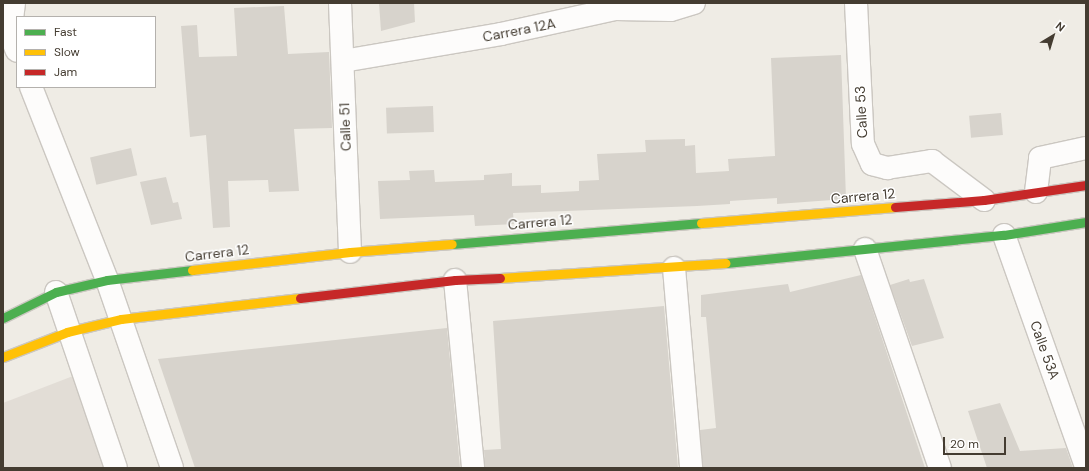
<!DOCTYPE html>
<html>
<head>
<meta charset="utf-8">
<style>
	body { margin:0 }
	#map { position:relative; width:1089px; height:471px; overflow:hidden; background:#efece5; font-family:"DM Sans",sans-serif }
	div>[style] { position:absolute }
	.industrial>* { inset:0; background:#e2ddd6 }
	.building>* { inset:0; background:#d7d3cc; transform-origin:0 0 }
	.roads { filter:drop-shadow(1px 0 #cbc7c1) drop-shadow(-1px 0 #cbc7c1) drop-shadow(0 1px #cbc7c1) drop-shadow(0 -1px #cbc7c1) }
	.street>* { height:22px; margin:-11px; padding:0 11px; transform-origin:11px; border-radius:11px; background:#fdfcfb }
	.fast>* { height:9px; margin:-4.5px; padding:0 4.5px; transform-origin:4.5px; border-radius:4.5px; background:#4caf50 }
	.slow>* { height:9px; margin:-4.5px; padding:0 4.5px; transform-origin:4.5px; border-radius:4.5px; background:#ffc107 }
	.jam>* { height:9px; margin:-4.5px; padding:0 4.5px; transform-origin:4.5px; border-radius:4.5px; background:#c62828 }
	span { translate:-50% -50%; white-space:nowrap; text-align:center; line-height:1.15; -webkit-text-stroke:3px #fff; paint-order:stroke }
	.street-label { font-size:14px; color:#443c31 }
	.frame { position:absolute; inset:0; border:4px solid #443c31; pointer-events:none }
	.legend { position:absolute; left:16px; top:16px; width:140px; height:72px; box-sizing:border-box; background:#fff; border:1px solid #b4b1ad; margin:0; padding:5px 7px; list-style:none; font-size:12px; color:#443c31 }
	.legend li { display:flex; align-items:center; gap:8px; height:20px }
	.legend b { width:20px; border:1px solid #b4b1ad }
	.north { position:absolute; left:1033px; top:16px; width:40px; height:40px; -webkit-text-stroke:3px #fff; paint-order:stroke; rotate:38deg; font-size:11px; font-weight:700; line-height:16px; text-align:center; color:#443c31 }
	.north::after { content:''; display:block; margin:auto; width:14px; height:18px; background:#443c31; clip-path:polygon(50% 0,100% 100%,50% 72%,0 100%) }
	.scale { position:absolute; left:943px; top:437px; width:63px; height:18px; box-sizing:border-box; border:2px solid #443c31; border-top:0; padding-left:5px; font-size:12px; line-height:14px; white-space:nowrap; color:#443c31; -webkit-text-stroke:3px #fff; paint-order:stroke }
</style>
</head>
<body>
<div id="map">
	<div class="industrial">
		<i style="clip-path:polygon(73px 376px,104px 468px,3px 468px,3px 403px)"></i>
	</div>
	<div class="building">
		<i style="clip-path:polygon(379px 3px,414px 3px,415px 22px,381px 31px)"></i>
		<i style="clip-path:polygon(284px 6px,288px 54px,329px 52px,332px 128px,294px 129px,299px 191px,269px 192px,268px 180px,228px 181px,230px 227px,213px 228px,206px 135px,190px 137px,181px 26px,197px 25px,199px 57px,237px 56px,234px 8px)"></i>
		<i style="clip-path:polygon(841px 55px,846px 199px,777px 204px,777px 198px,730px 201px,730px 204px,697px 206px,513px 213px,514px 224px,475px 226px,474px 215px,380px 219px,378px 181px,410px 180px,409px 171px,434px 170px,435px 182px,484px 180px,484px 175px,512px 173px,512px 186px,541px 185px,541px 193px,579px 191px,579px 181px,599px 180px,597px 154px,646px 152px,645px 140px,685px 139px,685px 146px,695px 145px,696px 173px,729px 171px,728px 159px,775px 156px,771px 58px)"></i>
		<i style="left:433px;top:106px;width:26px;height:47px;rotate:88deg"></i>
		<i style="left:1001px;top:113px;width:22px;height:32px;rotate:85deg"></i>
		<i style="left:131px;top:148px;width:28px;height:42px;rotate:77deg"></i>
		<i style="clip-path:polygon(166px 177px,173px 203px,178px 202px,182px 219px,151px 225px,140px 182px)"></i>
		<i style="clip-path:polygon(861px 275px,925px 468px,703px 468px,700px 430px,716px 428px,706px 317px,701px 317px,701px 295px,788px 284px,790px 292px)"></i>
		<i style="clip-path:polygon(909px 279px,910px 282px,924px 279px,944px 338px,912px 346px,890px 285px)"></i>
		<i style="clip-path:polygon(664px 306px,678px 468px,485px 468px,484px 450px,501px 449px,493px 321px)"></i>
		<i style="clip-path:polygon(447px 328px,460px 468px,195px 468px,158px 359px)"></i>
		<i style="clip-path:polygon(1000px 403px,1020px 451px,1066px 448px,1073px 468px,987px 468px,968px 411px)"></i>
	</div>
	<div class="roads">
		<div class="street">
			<i style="left:14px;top:3px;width:31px;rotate:97deg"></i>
			<i style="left:10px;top:34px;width:18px;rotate:68deg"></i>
			<i style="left:340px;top:3px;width:249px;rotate:87.7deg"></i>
			<i style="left:856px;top:3px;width:141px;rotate:87.2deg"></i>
			<i style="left:863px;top:144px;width:22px;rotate:66deg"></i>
			<i style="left:872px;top:164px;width:16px;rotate:15deg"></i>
			<i style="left:887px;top:168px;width:46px;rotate:-8.8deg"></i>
			<i style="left:932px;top:161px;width:65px;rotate:36.9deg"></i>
			<i style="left:343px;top:61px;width:160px;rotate:-9.7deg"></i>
			<i style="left:501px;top:34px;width:118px;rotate:-12.3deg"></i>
			<i style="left:616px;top:9px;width:55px;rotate:1deg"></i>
			<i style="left:671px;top:10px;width:24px;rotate:-17deg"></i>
			<i style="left:31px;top:87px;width:207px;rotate:68.5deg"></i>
			<i style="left:107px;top:280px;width:199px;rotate:70.9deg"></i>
			<i style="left:1036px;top:192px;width:34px;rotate:-83deg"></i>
			<i style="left:1040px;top:158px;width:47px;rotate:-12.3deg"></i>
			<i style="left:1004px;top:235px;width:245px;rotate:70.5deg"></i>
			<i style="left:865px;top:249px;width:231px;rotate:71.1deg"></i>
			<i style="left:674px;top:268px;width:201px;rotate:85.1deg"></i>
			<i style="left:455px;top:280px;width:189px;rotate:84.5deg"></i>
			<i style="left:56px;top:292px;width:186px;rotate:71.2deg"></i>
		</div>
		<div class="fast">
			<i style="left:452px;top:244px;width:250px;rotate:-4.8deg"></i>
			<i style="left:726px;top:263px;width:279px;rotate:-5.8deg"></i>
			<i style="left:1004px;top:235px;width:83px;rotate:-9deg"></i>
			<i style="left:3px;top:318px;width:59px;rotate:-26.1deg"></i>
			<i style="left:56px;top:292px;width:52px;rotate:-13.2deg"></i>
			<i style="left:107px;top:280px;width:86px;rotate:-6.7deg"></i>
		</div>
		<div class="slow">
			<i style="left:701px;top:223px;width:195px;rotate:-4.7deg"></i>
			<i style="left:192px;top:270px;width:159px;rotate:-6.5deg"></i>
			<i style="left:350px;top:252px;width:102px;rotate:-4.5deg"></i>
			<i style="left:500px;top:278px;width:226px;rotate:-3.8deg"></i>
			<i style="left:3px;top:357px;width:69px;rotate:-21.3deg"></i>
			<i style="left:67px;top:332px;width:56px;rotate:-13.5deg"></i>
			<i style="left:121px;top:319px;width:180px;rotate:-6.7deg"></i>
		</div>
		<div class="jam">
			<i style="left:895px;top:207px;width:89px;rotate:-4.5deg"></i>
			<i style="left:984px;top:200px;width:103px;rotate:-8.4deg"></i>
			<i style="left:300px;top:298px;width:156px;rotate:-6.6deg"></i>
			<i style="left:455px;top:280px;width:45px;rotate:-2.5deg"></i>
		</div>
	</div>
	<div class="street-label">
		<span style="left:519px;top:30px;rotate:-11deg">Carrera 12A</span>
		<span style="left:861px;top:112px;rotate:-93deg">Calle 53</span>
		<span style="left:345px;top:127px;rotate:-92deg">Calle 51</span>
		<span style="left:863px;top:196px;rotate:-5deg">Carrera 12</span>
		<span style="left:540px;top:222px;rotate:-5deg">Carrera 12</span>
		<span style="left:217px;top:253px;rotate:-7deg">Carrera 12</span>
		<span style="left:1045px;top:350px;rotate:70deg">Calle 53A</span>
	</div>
	<div class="frame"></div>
	<ul class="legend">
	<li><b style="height:5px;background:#4caf50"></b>Fast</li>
	<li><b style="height:5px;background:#ffc107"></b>Slow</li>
	<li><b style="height:5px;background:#c62828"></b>Jam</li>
	</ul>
	<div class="north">N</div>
	<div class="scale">20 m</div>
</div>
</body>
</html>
